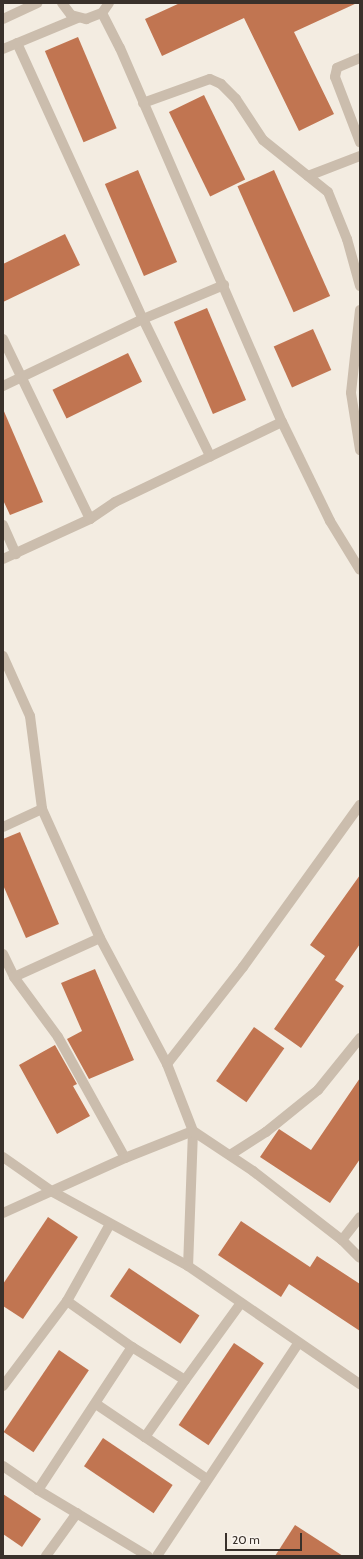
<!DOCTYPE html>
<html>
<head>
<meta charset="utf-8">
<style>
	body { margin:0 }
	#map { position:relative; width:363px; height:1559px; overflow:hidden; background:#f3ece1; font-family:Cabin,sans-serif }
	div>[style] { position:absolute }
	.building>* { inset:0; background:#c17551; transform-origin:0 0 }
	.street>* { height:10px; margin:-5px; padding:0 5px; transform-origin:5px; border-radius:5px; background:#cbbdad }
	span { translate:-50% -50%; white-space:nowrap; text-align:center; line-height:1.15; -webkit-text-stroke:3.5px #faf5ee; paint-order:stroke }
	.frame { position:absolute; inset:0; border:4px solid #39312b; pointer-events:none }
	.scale { position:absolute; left:225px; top:1533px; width:77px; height:18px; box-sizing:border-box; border:2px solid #39312b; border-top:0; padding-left:5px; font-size:12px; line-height:14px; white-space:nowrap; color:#39312b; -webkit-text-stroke:3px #faf5ee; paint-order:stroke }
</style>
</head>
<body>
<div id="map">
	<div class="building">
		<i style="clip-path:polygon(180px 3px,357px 3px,294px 32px,334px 114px,299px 131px,244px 18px,162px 56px,145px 19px)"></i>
		<i style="left:78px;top:37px;width:99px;height:36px;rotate:67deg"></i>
		<i style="left:204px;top:95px;width:94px;height:39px;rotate:64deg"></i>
		<i style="left:138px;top:170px;width:100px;height:36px;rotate:67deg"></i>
		<i style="left:274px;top:170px;width:138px;height:40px;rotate:66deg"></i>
		<i style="clip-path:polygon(65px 234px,80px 265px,3px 302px,3px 264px)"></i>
		<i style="left:207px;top:308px;width:100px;height:36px;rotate:67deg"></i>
		<i style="left:313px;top:329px;width:45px;height:43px;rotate:66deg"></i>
		<i style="left:128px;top:353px;width:32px;height:84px;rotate:64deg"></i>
		<i style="clip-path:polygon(3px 409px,43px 502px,10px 515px,3px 500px)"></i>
		<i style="clip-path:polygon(20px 832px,59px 924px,26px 938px,3px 885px,3px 839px)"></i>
		<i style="clip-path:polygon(360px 875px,360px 944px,335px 980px,344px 986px,301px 1048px,274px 1029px,325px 956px,310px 945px)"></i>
		<i style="clip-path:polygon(95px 969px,134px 1060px,89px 1079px,67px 1039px,82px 1031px,61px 983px)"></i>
		<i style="left:254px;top:1027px;width:37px;height:66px;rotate:35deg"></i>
		<i style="clip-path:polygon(55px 1045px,77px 1084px,73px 1086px,90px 1116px,57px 1134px,19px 1065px)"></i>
		<i style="clip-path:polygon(360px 1078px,360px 1159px,330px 1203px,260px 1157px,279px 1129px,311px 1150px)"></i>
		<i style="clip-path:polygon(48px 1217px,78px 1237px,23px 1319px,3px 1306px,3px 1284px)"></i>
		<i style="clip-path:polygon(241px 1221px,310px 1267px,317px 1256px,360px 1284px,360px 1331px,289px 1284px,281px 1297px,218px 1255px)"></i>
		<i style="left:129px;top:1268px;width:85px;height:34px;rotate:34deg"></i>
		<i style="left:234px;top:1343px;width:36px;height:99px;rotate:34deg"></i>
		<i style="left:59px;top:1350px;width:36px;height:99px;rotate:34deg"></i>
		<i style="left:103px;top:1438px;width:84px;height:34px;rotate:34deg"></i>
		<i style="clip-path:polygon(3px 1494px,41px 1519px,22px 1547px,3px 1534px)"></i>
		<i style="clip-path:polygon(295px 1525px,343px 1556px,275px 1556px)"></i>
	</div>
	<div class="street">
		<i style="left:62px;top:3px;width:15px;rotate:53deg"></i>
		<i style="left:71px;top:15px;width:16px;rotate:15deg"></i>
		<i style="left:86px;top:19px;width:17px;rotate:-21deg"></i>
		<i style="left:102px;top:13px;width:12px;rotate:-55deg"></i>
		<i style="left:102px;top:13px;width:39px;rotate:63deg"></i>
		<i style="left:120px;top:48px;width:408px;rotate:66.6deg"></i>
		<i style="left:282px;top:422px;width:110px;rotate:64.1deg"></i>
		<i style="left:330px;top:521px;width:57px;rotate:58.5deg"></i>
		<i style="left:3px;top:19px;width:38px;rotate:-25deg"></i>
		<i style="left:17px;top:43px;width:303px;rotate:65.5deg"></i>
		<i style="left:143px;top:319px;width:153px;rotate:63.9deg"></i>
		<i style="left:3px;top:49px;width:81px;rotate:-22.5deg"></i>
		<i style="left:360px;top:58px;width:25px;rotate:157deg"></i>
		<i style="left:337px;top:68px;width:9px;rotate:103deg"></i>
		<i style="left:335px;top:77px;width:70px;rotate:69deg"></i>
		<i style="left:143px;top:103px;width:71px;rotate:-19.7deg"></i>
		<i style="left:210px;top:79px;width:12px;rotate:24deg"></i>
		<i style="left:221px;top:84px;width:21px;rotate:45deg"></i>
		<i style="left:236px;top:99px;width:49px;rotate:56.6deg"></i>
		<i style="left:263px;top:140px;width:83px;rotate:38.7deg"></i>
		<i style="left:328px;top:192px;width:51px;rotate:68deg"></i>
		<i style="left:347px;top:239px;width:49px;rotate:74.5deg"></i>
		<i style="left:308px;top:176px;width:56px;rotate:-21deg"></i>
		<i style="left:360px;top:310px;width:83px;rotate:96.2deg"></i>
		<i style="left:351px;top:393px;width:58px;rotate:81deg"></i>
		<i style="left:3px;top:339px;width:200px;rotate:64.2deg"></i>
		<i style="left:3px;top:386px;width:155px;rotate:-25.6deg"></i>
		<i style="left:143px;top:319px;width:88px;rotate:-22.8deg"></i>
		<i style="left:3px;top:525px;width:32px;rotate:66deg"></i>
		<i style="left:3px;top:559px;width:96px;rotate:-24.7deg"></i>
		<i style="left:90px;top:519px;width:30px;rotate:-34deg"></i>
		<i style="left:115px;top:502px;width:185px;rotate:-25.6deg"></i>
		<i style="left:3px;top:656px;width:66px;rotate:65.8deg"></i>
		<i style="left:30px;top:716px;width:94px;rotate:82.6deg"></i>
		<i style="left:42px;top:809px;width:141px;rotate:65.8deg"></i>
		<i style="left:100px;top:938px;width:143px;rotate:62deg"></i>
		<i style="left:167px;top:1064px;width:72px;rotate:68.8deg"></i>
		<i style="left:193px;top:1131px;width:135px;rotate:92.1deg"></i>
		<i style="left:3px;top:827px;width:43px;rotate:-24.8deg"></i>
		<i style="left:3px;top:954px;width:25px;rotate:64deg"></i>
		<i style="left:14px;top:977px;width:74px;rotate:53.7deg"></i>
		<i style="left:58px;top:1037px;width:138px;rotate:61deg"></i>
		<i style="left:14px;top:977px;width:94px;rotate:-24.4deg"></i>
		<i style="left:167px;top:1064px;width:123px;rotate:-51.9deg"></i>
		<i style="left:243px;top:967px;width:200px;rotate:-54.2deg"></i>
		<i style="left:230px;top:1155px;width:43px;rotate:-32.6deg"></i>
		<i style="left:266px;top:1132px;width:67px;rotate:-38.9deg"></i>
		<i style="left:318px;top:1090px;width:67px;rotate:-51.1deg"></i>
		<i style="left:3px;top:1157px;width:61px;rotate:35deg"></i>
		<i style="left:53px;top:1192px;width:154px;rotate:28.7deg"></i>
		<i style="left:188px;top:1266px;width:209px;rotate:34.5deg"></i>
		<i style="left:3px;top:1213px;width:134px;rotate:-24.3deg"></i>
		<i style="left:125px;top:1158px;width:73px;rotate:-21.7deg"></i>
		<i style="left:193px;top:1131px;width:72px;rotate:33.7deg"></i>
		<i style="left:253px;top:1171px;width:113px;rotate:37.8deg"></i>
		<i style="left:342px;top:1240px;width:25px;rotate:45deg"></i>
		<i style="left:342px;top:1240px;width:29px;rotate:-52deg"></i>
		<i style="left:67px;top:1301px;width:80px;rotate:35.3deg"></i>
		<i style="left:132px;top:1347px;width:62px;rotate:31.9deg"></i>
		<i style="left:185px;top:1380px;width:70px;rotate:125.1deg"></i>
		<i style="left:145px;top:1437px;width:75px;rotate:34.1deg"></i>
		<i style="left:185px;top:1380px;width:95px;rotate:-54deg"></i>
		<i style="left:3px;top:1386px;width:106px;rotate:-53deg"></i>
		<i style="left:67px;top:1301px;width:88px;rotate:-60.8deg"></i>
		<i style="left:96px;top:1404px;width:59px;rotate:34deg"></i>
		<i style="left:3px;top:1466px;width:42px;rotate:34.4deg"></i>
		<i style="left:38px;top:1490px;width:128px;rotate:31deg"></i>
		<i style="left:38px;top:1490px;width:171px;rotate:-56.7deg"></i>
		<i style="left:46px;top:1556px;width:53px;rotate:-54.2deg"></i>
		<i style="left:157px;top:1556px;width:255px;rotate:-56.4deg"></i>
	</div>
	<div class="frame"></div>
	<div class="scale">20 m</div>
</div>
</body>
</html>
